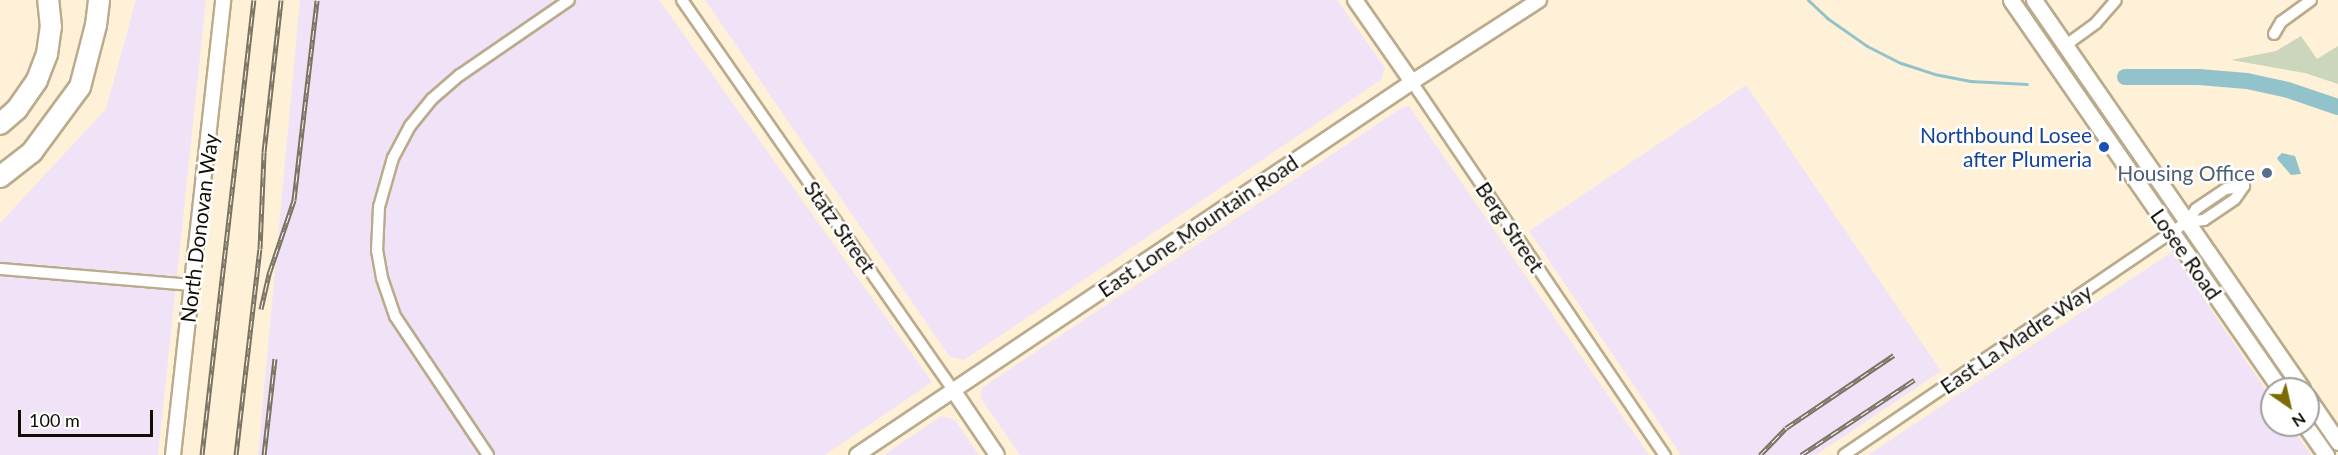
<!DOCTYPE html>
<html>
<head>
<meta charset="utf-8">
<style>
	body { margin:0 }
	#map { position:relative; width:2338px; height:455px; overflow:hidden; background:#fef1d7; font-family:Lato,sans-serif }
	div>[style] { position:absolute }
	.industrial>* { inset:0; background:#f0e3f7 }
	.green>* { inset:0; background:#cbd6bd }
	.water>* { inset:0; background:#92c3cb }
	.stream>* { height:3px; margin:-1.5px; padding:0 1.5px; transform-origin:1.5px; border-radius:1.5px; background:#92c3cb }
	.river>* { height:16px; margin:-8px; padding:0 8px; transform-origin:8px; border-radius:8px; background:#92c3cb }
	.roads { filter:drop-shadow(2px 0 #baab8c) drop-shadow(-2px 0 #baab8c) drop-shadow(0 2px #baab8c) drop-shadow(0 -2px #baab8c) }
	.minor>* { height:10px; margin:-5px; padding:0 5px; transform-origin:5px; border-radius:5px; background:#fff }
	.tertiary>* { height:14px; margin:-7px; padding:0 7px; transform-origin:7px; border-radius:7px; background:#fff }
	.secondary>* { height:15px; margin:-7.5px; padding:0 7.5px; transform-origin:7.5px; border-radius:7.5px; background:#fff }
	.motorway>* { height:20px; margin:-10px; padding:0 10px; transform-origin:10px; border-radius:10px; background:#fff }
	.rail>* { height:5px; margin-top:-2.5px; transform-origin:0; background:repeating-linear-gradient(90deg,#fff 0 9px,#7b7261 0 18px); box-sizing:border-box; border-block:2px solid #7b7261 }
	.dots>* { width:16px; height:16px; translate:-50% -50%; box-sizing:border-box; border:3px solid #fff; border-radius:50% }
	span { translate:-50% -50%; white-space:nowrap; text-align:center; line-height:1.15; -webkit-text-stroke:5px #fff; paint-order:stroke }
	.transit-label { font-size:21px; color:#164399 }
	.right { translate:-100% -50%; text-align:right }
	.service-label { font-size:21px; color:#4e5e75 }
	.street-label { font-size:21px; color:#120d03 }
	.north { position:absolute; left:2260px; top:377px; width:60px; height:60px; box-sizing:border-box; background:#fff; border:2px solid #a09e9a; border-radius:50%; rotate:146deg; font-size:16px; font-weight:700; line-height:24px; text-align:center; color:#120d03 }
	.north::after { content:''; display:block; margin:auto; width:21px; height:27px; background:#7d6c05; clip-path:polygon(50% 0,100% 100%,50% 72%,0 100%) }
	.scale { position:absolute; left:18px; top:410px; width:135px; height:27px; box-sizing:border-box; border:3px solid #120d03; border-top:0; padding-left:8px; font-size:18px; line-height:21px; white-space:nowrap; color:#120d03; -webkit-text-stroke:4px #fff; paint-order:stroke }
</style>
</head>
<body>
<div id="map">
	<div class="industrial">
		<i style="clip-path:polygon(136px 0,206px 0,158px 455px,0 455px,0 223px,106px 109px)"></i>
		<i style="clip-path:polygon(300px 0,659px 0,932px 382px,825px 455px,258px 455px)"></i>
		<i style="clip-path:polygon(705px 0,1337px 0,1385px 68px,1381px 80px,964px 360px,949px 356px)"></i>
		<i style="clip-path:polygon(1746px 85px,1941px 371px,1816px 455px,1681px 455px,1529px 231px)"></i>
		<i style="clip-path:polygon(1409px 106px,1649px 455px,1020px 455px,980px 397px,983px 387px,1403px 107px)"></i>
		<i style="clip-path:polygon(2172px 252px,2272px 399px,2272px 425px,2290px 425px,2311px 455px,1868px 455px)"></i>
		<i style="clip-path:polygon(941px 416px,955px 420px,979px 455px,884px 455px)"></i>
	</div>
	<div class="green">
		<i style="clip-path:polygon(2301px 36px,2317px 59px,2338px 46px,2338px 84px,2305px 73px,2231px 60px,2276px 51px)"></i>
	</div>
	<div class="water">
		<i style="clip-path:polygon(2282px 153px,2295px 156px,2301px 174px,2291px 175px,2278px 160px,2277px 158px)"></i>
	</div>
	<div class="stream">
		<i style="left:1808px;top:0;width:26px;rotate:43deg"></i>
		<i style="left:1827px;top:18px;width:49px;rotate:35deg"></i>
		<i style="left:1867px;top:46px;width:38px;rotate:27deg"></i>
		<i style="left:1901px;top:63px;width:35px;rotate:18deg"></i>
		<i style="left:1934px;top:74px;width:37px;rotate:11deg"></i>
		<i style="left:1970px;top:81px;width:57px;rotate:3deg"></i>
	</div>
	<div class="river">
		<i style="left:2125px;top:77px;width:74px"></i>
		<i style="left:2199px;top:77px;width:48px;rotate:4.8deg"></i>
		<i style="left:2247px;top:81px;width:42px;rotate:12.4deg"></i>
		<i style="left:2288px;top:90px;width:53px;rotate:18.8deg"></i>
	</div>
	<div class="roads">
		<div class="minor">
			<i style="left:682px;top:0;width:475px;rotate:55.2deg"></i>
			<i style="left:2274px;top:34px;width:14px;rotate:-60deg"></i>
			<i style="left:2281px;top:22px;width:37px;rotate:-36deg"></i>
			<i style="left:2066px;top:45px;width:37px;rotate:-36deg"></i>
			<i style="left:2096px;top:23px;width:30px;rotate:-49deg"></i>
			<i style="left:1412px;top:82px;width:451px;rotate:55.9deg"></i>
			<i style="left:2187px;top:222px;width:17px;rotate:-7deg"></i>
			<i style="left:2204px;top:220px;width:37px;rotate:-34deg"></i>
			<i style="left:2235px;top:199px;width:16px;rotate:-55deg"></i>
			<i style="left:0;top:269px;width:193px;rotate:4.8deg"></i>
			<i style="left:488px;top:455px;width:167px;rotate:-123.8deg"></i>
			<i style="left:395px;top:316px;width:40px;rotate:-108.9deg"></i>
			<i style="left:382px;top:278px;width:27px;rotate:-100deg"></i>
			<i style="left:377px;top:251px;width:44px;rotate:-87.4deg"></i>
			<i style="left:379px;top:207px;width:51px;rotate:-74.1deg"></i>
			<i style="left:393px;top:158px;width:36px;rotate:-62deg"></i>
			<i style="left:410px;top:126px;width:35px;rotate:-51deg"></i>
			<i style="left:432px;top:99px;width:37px;rotate:-41deg"></i>
			<i style="left:460px;top:75px;width:132px;rotate:-34.5deg"></i>
			<i style="left:1844px;top:455px;width:415px;rotate:-34.2deg"></i>
			<i style="left:2187px;top:222px;width:16px;rotate:-55deg"></i>
			<i style="left:2196px;top:209px;width:36px;rotate:-34deg"></i>
			<i style="left:2226px;top:189px;width:18px;rotate:-9deg"></i>
		</div>
		<div class="tertiary">
			<i style="left:1355px;top:0;width:100px;rotate:55.2deg"></i>
			<i style="left:953px;top:390px;width:78px;rotate:55.9deg"></i>
			<i style="left:173px;top:455px;width:458px;rotate:-83.7deg"></i>
			<i style="left:857px;top:455px;width:669px;rotate:-33.9deg"></i>
			<i style="left:1412px;top:82px;width:151px;rotate:-32.8deg"></i>
		</div>
		<div class="secondary">
			<i style="left:2011px;top:0;width:473px;rotate:55.3deg"></i>
			<i style="left:2034px;top:0;width:472px;rotate:55.4deg"></i>
			<i style="left:2308px;top:398px;width:53px;rotate:55.7deg"></i>
			<i style="left:2305px;top:425px;width:37px;rotate:55deg"></i>
		</div>
		<div class="motorway">
			<i style="left:0;top:124px;width:23px;rotate:-41deg"></i>
			<i style="left:17px;top:109px;width:35px;rotate:-55deg"></i>
			<i style="left:37px;top:80px;width:28px;rotate:-69deg"></i>
			<i style="left:47px;top:54px;width:27px;rotate:-82deg"></i>
			<i style="left:51px;top:27px;width:27px;rotate:-96deg"></i>
			<i style="left:0;top:177px;width:41px;rotate:-38deg"></i>
			<i style="left:32px;top:152px;width:81px;rotate:-53.6deg"></i>
			<i style="left:80px;top:87px;width:64px;rotate:-75.5deg"></i>
			<i style="left:96px;top:25px;width:25px;rotate:-83deg"></i>
		</div>
	</div>
	<div class="rail">
		<i style="left:261px;top:309px;width:36px;rotate:-77deg"></i>
		<i style="left:269px;top:274px;width:78px;rotate:-71.3deg"></i>
		<i style="left:294px;top:200px;width:201px;rotate:-83.4deg"></i>
		<i style="left:202px;top:455px;width:458px;rotate:-83.5deg"></i>
		<i style="left:236px;top:455px;width:207px;rotate:-83.4deg"></i>
		<i style="left:260px;top:249px;width:97px;rotate:-87.6deg"></i>
		<i style="left:264px;top:152px;width:153px;rotate:-83.6deg"></i>
		<i style="left:264px;top:455px;width:97px;rotate:-83.5deg"></i>
		<i style="left:1760px;top:455px;width:37px;rotate:-46deg"></i>
		<i style="left:1786px;top:428px;width:130px;rotate:-34.1deg"></i>
		<i style="left:1801px;top:455px;width:136px;rotate:-33.6deg"></i>
	</div>
	<div class="dots">
		<i style="left:2104px;top:147px;background:#1a4fb4"></i>
		<i style="left:2267px;top:173px;background:#5c6f8a"></i>
	</div>
	<div class="transit-label">
		<span class="right" style="left:2092px;top:147px">Northbound Losee<br>after Plumeria</span>
	</div>
	<div class="service-label">
		<span class="right" style="left:2255px;top:173px">Housing Office</span>
	</div>
	<div class="street-label">
		<span style="left:1198px;top:226px;rotate:-34deg">East Lone Mountain Road</span>
		<span style="left:840px;top:227px;rotate:55deg">Statz Street</span>
		<span style="left:1510px;top:227px;rotate:56deg">Berg Street</span>
		<span style="left:199px;top:228px;rotate:-83deg">North Donovan Way</span>
		<span style="left:2186px;top:254px;rotate:55deg">Losee Road</span>
		<span style="left:2016px;top:339px;rotate:-34deg">East La Madre Way</span>
	</div>
	<div class="north">N</div>
	<div class="scale">100 m</div>
</div>
</body>
</html>
